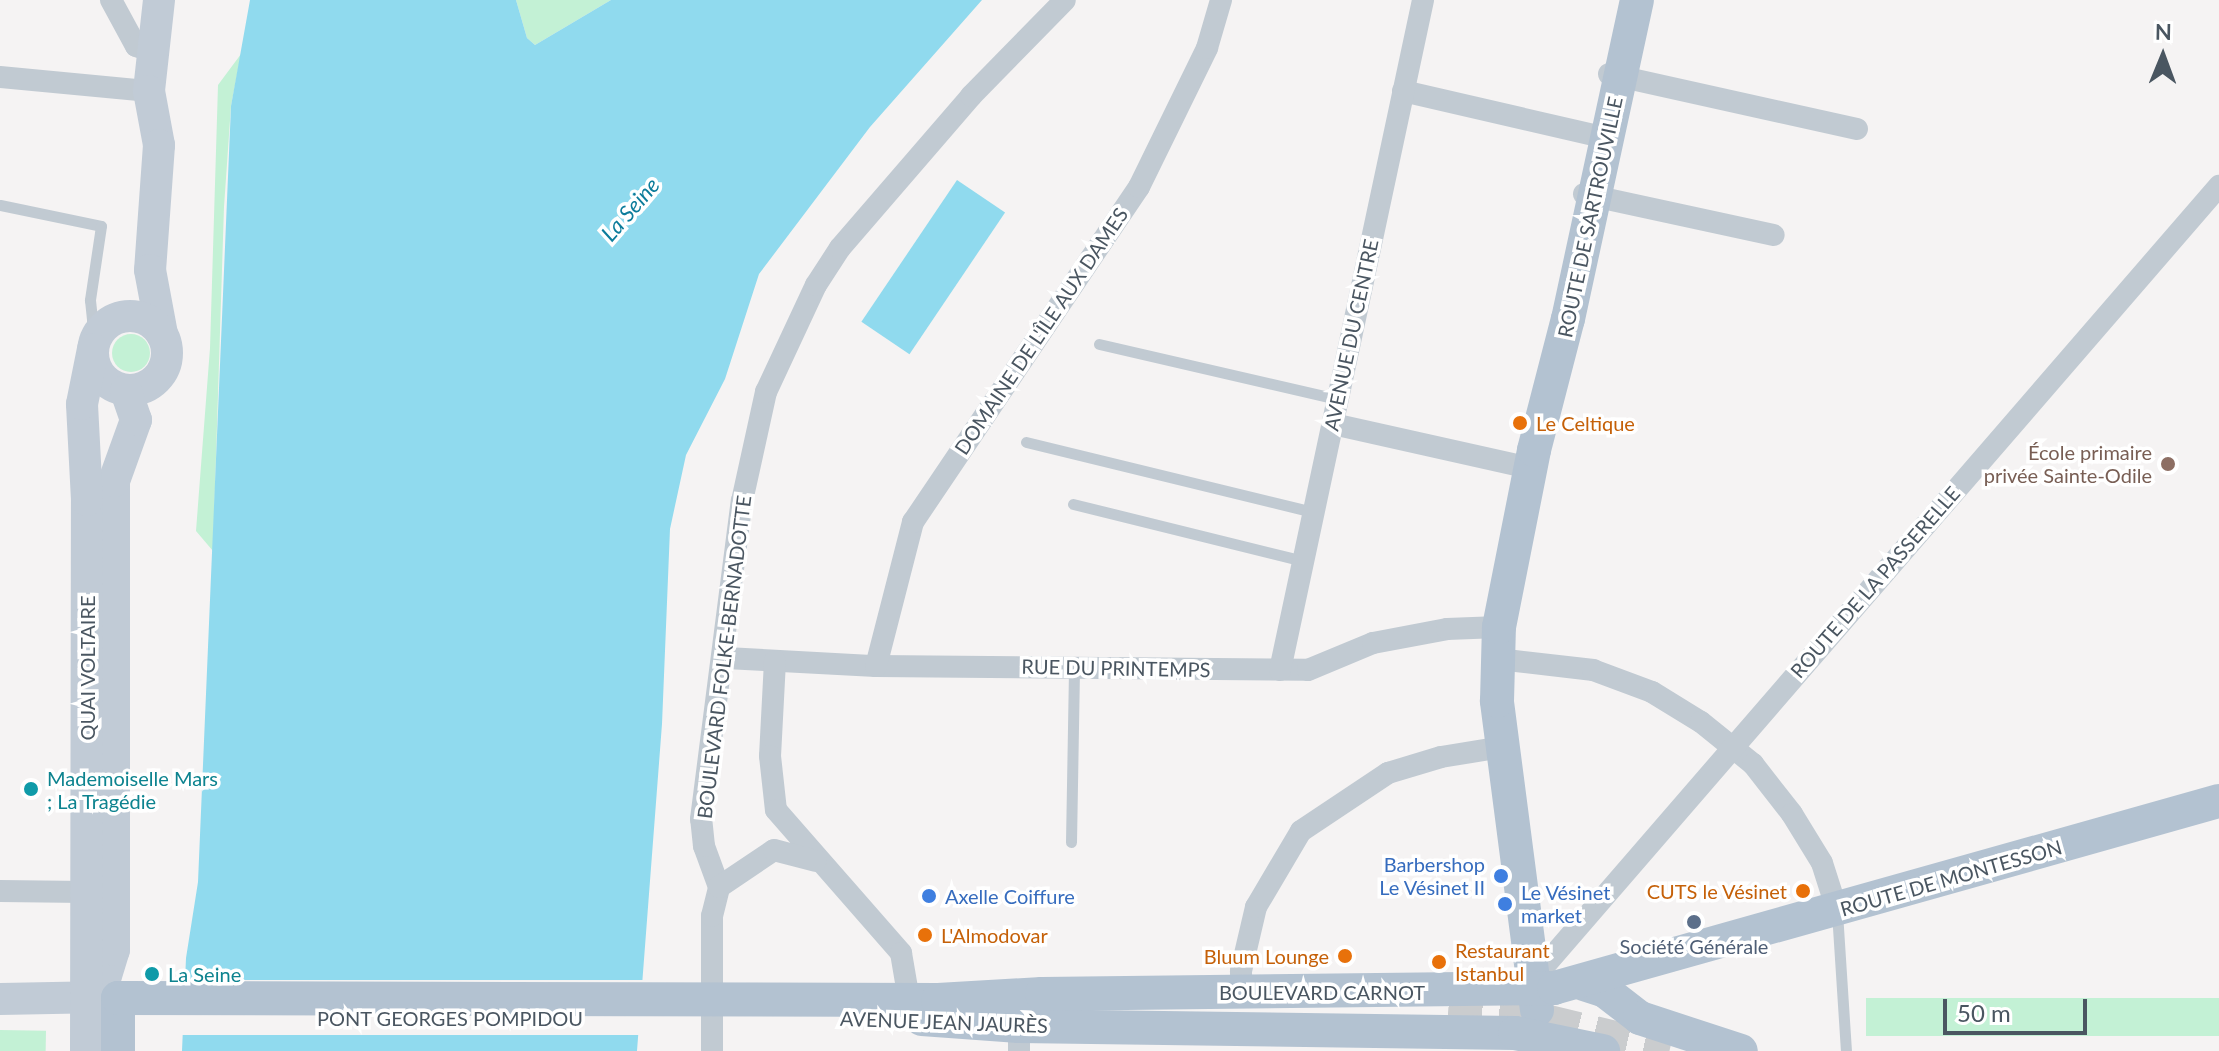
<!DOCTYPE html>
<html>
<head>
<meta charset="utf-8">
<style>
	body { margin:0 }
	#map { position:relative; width:2219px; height:1051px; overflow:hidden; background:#f5f3f3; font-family:Lato,sans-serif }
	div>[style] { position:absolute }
	.green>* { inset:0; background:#c3f1d5; transform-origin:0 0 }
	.round { border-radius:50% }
	.water>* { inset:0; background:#90daee; transform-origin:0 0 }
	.pier>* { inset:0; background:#f5f3f3; transform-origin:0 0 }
	.primary-tunnel>* { height:34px; margin-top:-17px; transform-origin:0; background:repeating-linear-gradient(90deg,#caccce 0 34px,transparent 0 51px) }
	.lane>* { height:11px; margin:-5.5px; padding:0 5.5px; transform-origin:5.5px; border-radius:5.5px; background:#c1cad2 }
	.street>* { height:22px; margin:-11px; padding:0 11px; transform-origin:11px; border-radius:11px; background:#c1cad2 }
	.secondary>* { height:32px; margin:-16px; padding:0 16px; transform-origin:16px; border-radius:16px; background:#c1cbd6 }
	.secondary>.ring { margin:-16px; padding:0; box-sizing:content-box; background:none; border:32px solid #c1cbd6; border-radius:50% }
	.primary>* { height:34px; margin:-17px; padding:0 17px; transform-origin:17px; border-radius:17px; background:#b3c2d1 }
	.dots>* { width:22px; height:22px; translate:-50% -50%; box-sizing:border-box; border:4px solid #fff; border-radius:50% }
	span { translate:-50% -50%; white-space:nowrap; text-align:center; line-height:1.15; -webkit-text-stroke:7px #fff; paint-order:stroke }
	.street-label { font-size:20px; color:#4a5661 }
	.food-label { font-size:20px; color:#c56008 }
	.left { translate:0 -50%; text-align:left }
	.right { translate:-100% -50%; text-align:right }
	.education-label { font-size:20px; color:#785e54 }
	.culture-label { font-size:20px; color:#0d838f }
	.shop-label { font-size:20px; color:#366cbe }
	.service-label { font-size:20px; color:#4e5e75 }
	.water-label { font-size:22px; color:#0c7c9b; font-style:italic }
	.north { position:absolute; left:2123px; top:16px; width:80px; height:80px; -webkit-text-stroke:6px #fff; paint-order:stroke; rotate:1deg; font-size:22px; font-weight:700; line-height:32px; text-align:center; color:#4a5661 }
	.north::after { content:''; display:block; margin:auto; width:28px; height:36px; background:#4a5661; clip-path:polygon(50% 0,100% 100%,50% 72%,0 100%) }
	.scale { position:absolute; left:1943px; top:999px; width:144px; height:36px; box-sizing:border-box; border:4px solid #4a5661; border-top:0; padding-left:10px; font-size:24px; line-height:28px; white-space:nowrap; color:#4a5661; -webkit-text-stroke:6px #fff; paint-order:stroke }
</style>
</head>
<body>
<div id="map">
	<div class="green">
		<i style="clip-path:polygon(516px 0,611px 0,535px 45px,527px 38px)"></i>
		<i style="clip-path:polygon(241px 54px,231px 106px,224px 207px,213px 551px,196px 531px,210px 348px,218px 85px)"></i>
		<i class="round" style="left:112px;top:334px;width:38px;height:38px"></i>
		<i style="left:1866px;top:998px;width:353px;height:38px"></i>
		<i style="left:0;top:1030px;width:46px;height:21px;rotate:1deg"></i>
	</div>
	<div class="water">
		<i style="clip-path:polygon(250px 0,516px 0,527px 38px,535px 45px,611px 0,982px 0,870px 127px,759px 274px,725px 379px,686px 455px,670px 529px,662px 724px,637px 1051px,182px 1051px,186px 958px,198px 882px,231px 106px)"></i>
		<i style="left:957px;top:180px;width:58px;height:171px;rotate:34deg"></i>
	</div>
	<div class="pier">
		<i style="left:181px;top:980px;width:464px;height:55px"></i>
	</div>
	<div class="primary-tunnel">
		<i style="left:1448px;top:1013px;width:97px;rotate:4.7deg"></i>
		<i style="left:1545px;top:1021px;width:128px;rotate:13.6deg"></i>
	</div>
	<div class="lane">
		<i style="left:0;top:205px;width:103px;rotate:11.7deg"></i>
		<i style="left:101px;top:226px;width:75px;rotate:98.5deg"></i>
		<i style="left:90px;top:300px;width:20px;rotate:84deg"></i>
		<i style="left:92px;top:320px;width:13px;rotate:48deg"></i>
		<i style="left:1099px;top:344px;width:245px;rotate:13deg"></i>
		<i style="left:1026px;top:442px;width:296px;rotate:13.7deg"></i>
		<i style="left:1073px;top:504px;width:237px;rotate:13.9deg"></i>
		<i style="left:1071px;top:842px;width:175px;rotate:-89deg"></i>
		<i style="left:1837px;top:912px;width:139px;rotate:86.3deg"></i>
	</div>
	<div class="street">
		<i style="left:111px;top:0;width:52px;rotate:61.5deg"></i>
		<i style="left:136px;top:46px;width:16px;rotate:18deg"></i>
		<i style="left:1609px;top:74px;width:254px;rotate:12.5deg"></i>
		<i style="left:0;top:77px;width:150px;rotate:5.4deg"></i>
		<i style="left:1403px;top:91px;width:209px;rotate:13deg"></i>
		<i style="left:1584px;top:194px;width:194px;rotate:12.2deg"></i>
		<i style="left:1333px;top:424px;width:202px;rotate:12.6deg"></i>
		<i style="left:726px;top:658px;width:150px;rotate:3.1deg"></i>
		<i style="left:876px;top:666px;width:432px;rotate:0.5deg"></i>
		<i style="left:1308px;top:670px;width:70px;rotate:-22.6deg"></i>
		<i style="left:1373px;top:643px;width:75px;rotate:-10.7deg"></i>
		<i style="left:1447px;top:629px;width:52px;rotate:-2.2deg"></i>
		<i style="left:1498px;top:659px;width:96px;rotate:6.6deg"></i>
		<i style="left:1593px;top:670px;width:63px;rotate:20.4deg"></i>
		<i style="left:1652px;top:692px;width:57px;rotate:31.5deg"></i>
		<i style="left:1701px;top:722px;width:67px;rotate:38.9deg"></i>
		<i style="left:1753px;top:764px;width:63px;rotate:52deg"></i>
		<i style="left:1792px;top:814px;width:57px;rotate:58.5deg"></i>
		<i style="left:1822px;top:863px;width:49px;rotate:72.3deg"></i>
		<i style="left:775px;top:661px;width:95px;rotate:93deg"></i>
		<i style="left:770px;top:756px;width:54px;rotate:83.7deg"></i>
		<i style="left:776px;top:810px;width:190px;rotate:48.8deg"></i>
		<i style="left:901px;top:953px;width:48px;rotate:80.3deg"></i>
		<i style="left:876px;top:666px;width:149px;rotate:-75.6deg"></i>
		<i style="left:913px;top:522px;width:404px;rotate:-56deg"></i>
		<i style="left:1139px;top:187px;width:155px;rotate:-63.9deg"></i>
		<i style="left:1207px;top:48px;width:50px;rotate:-73.7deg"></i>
		<i style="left:1280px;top:670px;width:685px;rotate:-77.95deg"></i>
		<i style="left:719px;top:887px;width:44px;rotate:-110.1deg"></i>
		<i style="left:704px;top:846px;width:27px;rotate:-96deg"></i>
		<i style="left:701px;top:819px;width:321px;rotate:-82.7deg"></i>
		<i style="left:742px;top:501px;width:112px;rotate:-77.6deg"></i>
		<i style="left:766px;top:392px;width:118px;rotate:-65deg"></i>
		<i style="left:816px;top:285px;width:44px;rotate:-57deg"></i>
		<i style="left:840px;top:248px;width:201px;rotate:-49.2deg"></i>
		<i style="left:971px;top:96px;width:134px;rotate:-45.6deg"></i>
		<i style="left:0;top:891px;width:86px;rotate:0.7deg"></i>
		<i style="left:1533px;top:979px;width:1049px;rotate:-49.14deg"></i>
		<i style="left:1242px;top:992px;width:21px;rotate:-93deg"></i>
		<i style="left:1241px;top:971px;width:66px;rotate:-76.8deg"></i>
		<i style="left:1256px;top:907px;width:88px;rotate:-59.4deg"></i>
		<i style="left:1301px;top:831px;width:105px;rotate:-33.7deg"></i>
		<i style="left:1388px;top:773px;width:55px;rotate:-16.8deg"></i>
		<i style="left:1441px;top:757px;width:62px;rotate:-9.3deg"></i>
		<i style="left:1019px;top:1026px;width:25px;rotate:90deg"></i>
		<i style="left:712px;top:1051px;width:135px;rotate:-90deg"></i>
		<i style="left:712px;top:916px;width:30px;rotate:-76deg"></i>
		<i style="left:719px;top:887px;width:66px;rotate:-33.9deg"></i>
		<i style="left:774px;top:850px;width:43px;rotate:14.7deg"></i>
	</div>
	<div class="secondary">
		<i style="left:159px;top:0;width:92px;rotate:96.3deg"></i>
		<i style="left:149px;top:91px;width:55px;rotate:79.5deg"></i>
		<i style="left:159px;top:145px;width:125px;rotate:94.1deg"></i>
		<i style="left:150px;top:270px;width:65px;rotate:79.4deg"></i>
		<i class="ring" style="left:93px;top:316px;width:42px;height:42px"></i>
		<i style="left:91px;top:997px;width:23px;rotate:-52deg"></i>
		<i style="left:105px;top:979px;width:30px;rotate:-73deg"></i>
		<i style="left:114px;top:950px;width:469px;rotate:-90deg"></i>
		<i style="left:114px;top:481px;width:65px;rotate:-70.2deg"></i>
		<i style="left:136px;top:420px;width:31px;rotate:-109deg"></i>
		<i style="left:0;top:999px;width:105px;rotate:-1.1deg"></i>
		<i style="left:86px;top:1051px;width:551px;rotate:-89.9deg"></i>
		<i style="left:87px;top:500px;width:96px;rotate:-93deg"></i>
		<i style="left:82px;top:404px;width:56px;rotate:-78.7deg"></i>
	</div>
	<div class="primary">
		<i style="left:1584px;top:984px;width:22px;rotate:18deg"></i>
		<i style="left:1605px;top:991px;width:44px;rotate:37.6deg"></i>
		<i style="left:1640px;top:1018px;width:106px;rotate:18.1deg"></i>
		<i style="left:1537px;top:1010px;width:312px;rotate:-97.4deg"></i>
		<i style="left:1497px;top:701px;width:74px;rotate:-88.5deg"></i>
		<i style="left:1499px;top:627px;width:180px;rotate:-78.8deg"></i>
		<i style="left:1534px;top:450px;width:135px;rotate:-75.5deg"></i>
		<i style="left:1568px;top:319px;width:326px;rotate:-77.8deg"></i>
		<i style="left:922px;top:1019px;width:97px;rotate:4.1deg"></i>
		<i style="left:1019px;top:1026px;width:496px;rotate:0.8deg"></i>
		<i style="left:1515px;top:1033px;width:90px;rotate:11.6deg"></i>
		<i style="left:118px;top:1051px;width:53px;rotate:-90deg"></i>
		<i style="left:118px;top:998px;width:820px;rotate:0.14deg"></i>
		<i style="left:938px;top:1000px;width:104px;rotate:-3.3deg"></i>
		<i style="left:1042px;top:994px;width:512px;rotate:-0.67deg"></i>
		<i style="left:1554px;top:988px;width:691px;rotate:-15.71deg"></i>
	</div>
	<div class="dots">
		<i style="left:1520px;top:423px;background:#e8710a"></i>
		<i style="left:2168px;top:464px;background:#8d6e63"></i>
		<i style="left:31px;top:789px;background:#0f9aa8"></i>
		<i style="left:1501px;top:876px;background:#3f7fe0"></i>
		<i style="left:1803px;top:891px;background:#e8710a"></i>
		<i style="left:929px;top:896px;background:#3f7fe0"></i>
		<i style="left:1505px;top:904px;background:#3f7fe0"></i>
		<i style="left:1694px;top:922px;background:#5c6f8a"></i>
		<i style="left:925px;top:935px;background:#e8710a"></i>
		<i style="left:1345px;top:956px;background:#e8710a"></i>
		<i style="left:1439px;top:962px;background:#e8710a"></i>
		<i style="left:152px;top:974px;background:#0f9aa8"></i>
	</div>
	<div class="street-label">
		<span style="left:1590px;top:217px;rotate:-78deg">ROUTE DE SARTROUVILLE</span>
		<span style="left:1041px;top:331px;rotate:-56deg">DOMAINE DE L'ÎLE AUX DAMES</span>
		<span style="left:1351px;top:335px;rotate:-78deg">AVENUE DU CENTRE</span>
		<span style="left:1875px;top:582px;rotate:-49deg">ROUTE DE LA PASSERELLE</span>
		<span style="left:724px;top:657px;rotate:-83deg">BOULEVARD FOLKE-BERNADOTTE</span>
		<span style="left:87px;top:668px;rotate:-90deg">QUAI VOLTAIRE</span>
		<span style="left:1116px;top:668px;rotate:1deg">RUE DU PRINTEMPS</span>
		<span style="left:1951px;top:878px;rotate:-16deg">ROUTE DE MONTESSON</span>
		<span style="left:1322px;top:992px">BOULEVARD CARNOT</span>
		<span style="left:450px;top:1018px">PONT GEORGES POMPIDOU</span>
		<span style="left:944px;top:1022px;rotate:2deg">AVENUE JEAN JAURÈS</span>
	</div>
	<div class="food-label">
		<span class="left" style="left:1536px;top:423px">Le Celtique</span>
		<span class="right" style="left:1787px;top:891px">CUTS le Vésinet</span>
		<span class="left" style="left:941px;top:935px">L'Almodovar</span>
		<span class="left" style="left:1455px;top:962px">Restaurant<br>Istanbul</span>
		<span class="right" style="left:1329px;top:956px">Bluum Lounge</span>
	</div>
	<div class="education-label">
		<span class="right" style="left:2152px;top:464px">École primaire<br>privée Sainte-Odile</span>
	</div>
	<div class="culture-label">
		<span class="left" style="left:47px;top:790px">Mademoiselle Mars<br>; La Tragédie</span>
		<span class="left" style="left:168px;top:974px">La Seine</span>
	</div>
	<div class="shop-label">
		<span class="right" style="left:1485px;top:876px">Barbershop<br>Le Vésinet II</span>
		<span class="left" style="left:1521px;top:904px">Le Vésinet<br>market</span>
		<span class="left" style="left:945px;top:896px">Axelle Coiffure</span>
	</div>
	<div class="service-label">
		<span style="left:1694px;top:946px">Société Générale</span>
	</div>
	<div class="water-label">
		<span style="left:630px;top:209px;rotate:-49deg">La Seine</span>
	</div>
	<div class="north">N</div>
	<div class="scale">50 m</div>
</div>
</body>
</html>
